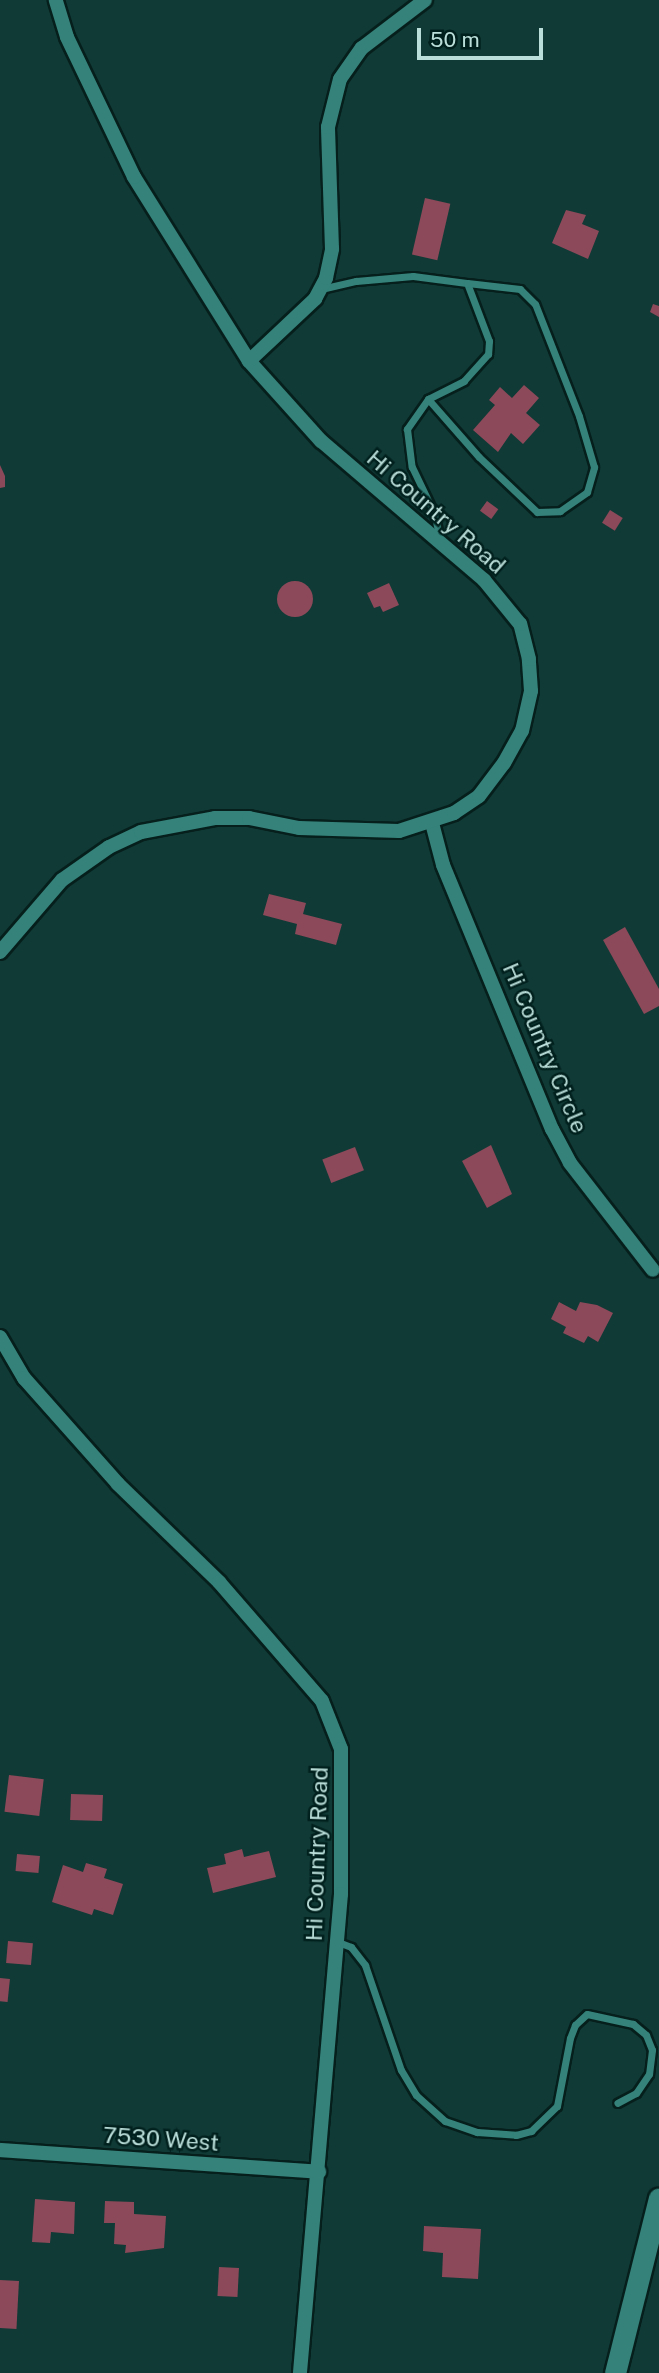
<!DOCTYPE html>
<html>
<head>
<meta charset="utf-8">
<style>
	body { margin:0 }
	#map { position:relative; width:659px; height:2373px; overflow:hidden; background:#103a36; font-family:"Public Sans",sans-serif }
	div>[style] { position:absolute }
	.building>* { inset:0; background:#8c4959; transform-origin:0 0 }
	.round { border-radius:50% }
	.roads { filter:drop-shadow(2px 0 #061f1c) drop-shadow(-2px 0 #061f1c) drop-shadow(0 2px #061f1c) drop-shadow(0 -2px #061f1c) }
	.service>* { height:7px; margin:-3.5px; padding:0 3.5px; transform-origin:3.5px; border-radius:3.5px; background:#34827a }
	.minor>* { height:14px; margin:-7px; padding:0 7px; transform-origin:7px; border-radius:7px; background:#34827a }
	.secondary>* { height:21px; margin:-10.5px; padding:0 10.5px; transform-origin:10.5px; border-radius:10.5px; background:#34827a }
	span { translate:-50% -50%; white-space:nowrap; text-align:center; line-height:1.15; -webkit-text-stroke:5px #00201d; paint-order:stroke }
	.street-label { font-size:23px; color:#baded9 }
	.scale { position:absolute; left:417px; top:28px; width:126px; height:32px; box-sizing:border-box; border:4px solid #baded9; border-top:0; padding-left:9px; font-size:21px; line-height:24px; white-space:nowrap; color:#baded9; -webkit-text-stroke:5px #00201d; paint-order:stroke }
</style>
</head>
<body>
<div id="map">
	<div class="building">
		<i style="left:425px;top:198px;width:26px;height:58px;rotate:13deg"></i>
		<i style="clip-path:polygon(566px 210px,586px 215px,582px 224px,599px 231px,588px 259px,552px 243px)"></i>
		<i style="clip-path:polygon(653px 304px,659px 306px,659px 317px,650px 312px)"></i>
		<i style="clip-path:polygon(524px 385px,539px 398px,526px 413px,540px 425px,523px 444px,511px 433px,498px 452px,473px 430px,495px 405px,489px 400px,500px 387px,512px 398px)"></i>
		<i style="clip-path:polygon(0 465px,5px 476px,5px 487px,0 488px)"></i>
		<i style="left:487px;top:501px;width:14px;height:12px;rotate:36deg"></i>
		<i style="left:610px;top:510px;width:15px;height:15px;rotate:32deg"></i>
		<i class="round" style="left:277px;top:581px;width:36px;height:36px"></i>
		<i style="clip-path:polygon(389px 583px,399px 605px,383px 612px,380px 606px,374px 608px,367px 593px)"></i>
		<i style="clip-path:polygon(269px 894px,306px 903px,303px 914px,342px 924px,336px 945px,295px 934px,297px 924px,263px 915px)"></i>
		<i style="clip-path:polygon(625px 927px,659px 989px,659px 1006px,644px 1014px,603px 940px)"></i>
		<i style="clip-path:polygon(491px 1145px,512px 1194px,487px 1208px,462px 1161px)"></i>
		<i style="left:355px;top:1147px;width:25px;height:35px;rotate:69deg"></i>
		<i style="clip-path:polygon(559px 1302px,576px 1311px,580px 1302px,597px 1305px,613px 1313px,598px 1342px,588px 1336px,584px 1343px,563px 1333px,566px 1327px,551px 1319px)"></i>
		<i style="left:9px;top:1775px;width:35px;height:37px;rotate:7deg"></i>
		<i style="left:71px;top:1794px;width:32px;height:26px;rotate:2deg"></i>
		<i style="clip-path:polygon(242px 1849px,244px 1857px,269px 1851px,276px 1877px,213px 1893px,207px 1868px,226px 1864px,224px 1854px)"></i>
		<i style="left:17px;top:1854px;width:23px;height:17px;rotate:5deg"></i>
		<i style="clip-path:polygon(86px 1863px,107px 1869px,104px 1878px,123px 1884px,113px 1915px,94px 1909px,92px 1915px,52px 1902px,63px 1865px,83px 1872px)"></i>
		<i style="left:8px;top:1941px;width:25px;height:22px;rotate:5deg"></i>
		<i style="left:0;top:1978px;width:10px;height:23px;rotate:6deg"></i>
		<i style="clip-path:polygon(35px 2199px,75px 2202px,74px 2234px,51px 2232px,50px 2243px,32px 2242px)"></i>
		<i style="clip-path:polygon(105px 2201px,134px 2202px,134px 2214px,166px 2216px,164px 2248px,125px 2253px,126px 2245px,114px 2244px,115px 2223px,104px 2223px)"></i>
		<i style="clip-path:polygon(424px 2226px,481px 2229px,478px 2279px,442px 2277px,443px 2253px,423px 2251px)"></i>
		<i style="left:219px;top:2267px;width:20px;height:29px;rotate:3deg"></i>
		<i style="left:0;top:2280px;width:19px;height:48px;rotate:3deg"></i>
	</div>
	<div class="roads">
		<div class="service">
			<i style="left:321px;top:289px;width:36px;rotate:-13deg"></i>
			<i style="left:356px;top:281px;width:57px;rotate:-5deg"></i>
			<i style="left:413px;top:276px;width:54px;rotate:7.4deg"></i>
			<i style="left:467px;top:283px;width:62px;rotate:69.2deg"></i>
			<i style="left:489px;top:341px;width:13px;rotate:94deg"></i>
			<i style="left:488px;top:354px;width:36px;rotate:132deg"></i>
			<i style="left:464px;top:381px;width:40px;rotate:153.4deg"></i>
			<i style="left:428px;top:399px;width:37px;rotate:125deg"></i>
			<i style="left:407px;top:429px;width:38px;rotate:83deg"></i>
			<i style="left:412px;top:467px;width:51px;rotate:64.4deg"></i>
			<i style="left:434px;top:513px;width:27px;rotate:77deg"></i>
			<i style="left:428px;top:399px;width:77px;rotate:48.7deg"></i>
			<i style="left:479px;top:457px;width:80px;rotate:43.5deg"></i>
			<i style="left:537px;top:512px;width:23px;rotate:-2deg"></i>
			<i style="left:560px;top:511px;width:33px;rotate:-35deg"></i>
			<i style="left:587px;top:492px;width:26px;rotate:-74deg"></i>
			<i style="left:594px;top:467px;width:53px;rotate:-106.4deg"></i>
			<i style="left:579px;top:416px;width:120px;rotate:-111.4deg"></i>
			<i style="left:535px;top:304px;width:21px;rotate:-135deg"></i>
			<i style="left:520px;top:289px;width:53px;rotate:-173.5deg"></i>
			<i style="left:338px;top:1942px;width:14px;rotate:21deg"></i>
			<i style="left:351px;top:1947px;width:23px;rotate:52deg"></i>
			<i style="left:365px;top:1965px;width:111px;rotate:71.1deg"></i>
			<i style="left:401px;top:2070px;width:29px;rotate:59deg"></i>
			<i style="left:416px;top:2095px;width:39px;rotate:42deg"></i>
			<i style="left:445px;top:2121px;width:34px;rotate:19deg"></i>
			<i style="left:477px;top:2132px;width:39px;rotate:4deg"></i>
			<i style="left:516px;top:2135px;width:16px;rotate:-15deg"></i>
			<i style="left:531px;top:2131px;width:36px;rotate:-44deg"></i>
			<i style="left:557px;top:2106px;width:69px;rotate:-79.2deg"></i>
			<i style="left:570px;top:2038px;width:14px;rotate:-69deg"></i>
			<i style="left:575px;top:2025px;width:16px;rotate:-43deg"></i>
			<i style="left:587px;top:2014px;width:47px;rotate:12.3deg"></i>
			<i style="left:633px;top:2024px;width:17px;rotate:40deg"></i>
			<i style="left:646px;top:2035px;width:16px;rotate:68deg"></i>
			<i style="left:652px;top:2050px;width:24px;rotate:97deg"></i>
			<i style="left:649px;top:2074px;width:23px;rotate:124deg"></i>
			<i style="left:636px;top:2093px;width:21px;rotate:152deg"></i>
		</div>
		<div class="minor">
			<i style="left:249px;top:361px;width:91px;rotate:-43.2deg"></i>
			<i style="left:315px;top:299px;width:24px;rotate:-62deg"></i>
			<i style="left:326px;top:278px;width:30px;rotate:-78deg"></i>
			<i style="left:332px;top:249px;width:122px;rotate:-91.9deg"></i>
			<i style="left:328px;top:127px;width:49px;rotate:-76deg"></i>
			<i style="left:340px;top:79px;width:38px;rotate:-55deg"></i>
			<i style="left:362px;top:48px;width:79px;rotate:-37.3deg"></i>
			<i style="left:432px;top:823px;width:43px;rotate:75.3deg"></i>
			<i style="left:443px;top:865px;width:286px;rotate:67.6deg"></i>
			<i style="left:552px;top:1129px;width:38px;rotate:62deg"></i>
			<i style="left:570px;top:1163px;width:135px;rotate:52.2deg"></i>
			<i style="left:0;top:952px;width:95px;rotate:-49.3deg"></i>
			<i style="left:62px;top:880px;width:57px;rotate:-35.1deg"></i>
			<i style="left:109px;top:847px;width:35px;rotate:-25deg"></i>
			<i style="left:141px;top:832px;width:75px;rotate:-10.7deg"></i>
			<i style="left:215px;top:818px;width:34px"></i>
			<i style="left:249px;top:818px;width:51px;rotate:11.3deg"></i>
			<i style="left:299px;top:828px;width:100px;rotate:1.7deg"></i>
			<i style="left:399px;top:831px;width:58px;rotate:-18.1deg"></i>
			<i style="left:454px;top:813px;width:30px;rotate:-34deg"></i>
			<i style="left:479px;top:796px;width:41px;rotate:-52.9deg"></i>
			<i style="left:504px;top:763px;width:37px;rotate:-61deg"></i>
			<i style="left:522px;top:731px;width:41px;rotate:-77.3deg"></i>
			<i style="left:531px;top:691px;width:32px;rotate:-94deg"></i>
			<i style="left:529px;top:659px;width:36px;rotate:-104deg"></i>
			<i style="left:520px;top:624px;width:57px;rotate:-129.3deg"></i>
			<i style="left:484px;top:580px;width:214px;rotate:-139.5deg"></i>
			<i style="left:321px;top:441px;width:108px;rotate:-132deg"></i>
			<i style="left:249px;top:361px;width:217px;rotate:-122deg"></i>
			<i style="left:134px;top:177px;width:155px;rotate:-115.6deg"></i>
			<i style="left:67px;top:37px;width:39px;rotate:-107deg"></i>
			<i style="left:0;top:1337px;width:48px;rotate:59.7deg"></i>
			<i style="left:24px;top:1378px;width:142px;rotate:48.4deg"></i>
			<i style="left:118px;top:1484px;width:141px;rotate:44.1deg"></i>
			<i style="left:219px;top:1582px;width:157px;rotate:49.1deg"></i>
			<i style="left:322px;top:1701px;width:52px;rotate:68.4deg"></i>
			<i style="left:341px;top:1749px;width:145px;rotate:90deg"></i>
			<i style="left:341px;top:1894px;width:481px;rotate:94.9deg"></i>
			<i style="left:0;top:2150px;width:320px;rotate:3.9deg"></i>
		</div>
		<div class="secondary">
			<i style="left:615px;top:2373px;width:180px;rotate:-75.9deg"></i>
		</div>
	</div>
	<div class="street-label">
		<span style="left:436px;top:512px;rotate:41deg">Hi Country Road</span>
		<span style="left:545px;top:1048px;rotate:67deg">Hi Country Circle</span>
		<span style="left:317px;top:1854px;rotate:-88deg">Hi Country Road</span>
		<span style="left:161px;top:2139px;rotate:4deg">7530 West</span>
	</div>
	<div class="scale">50 m</div>
</div>
</body>
</html>
